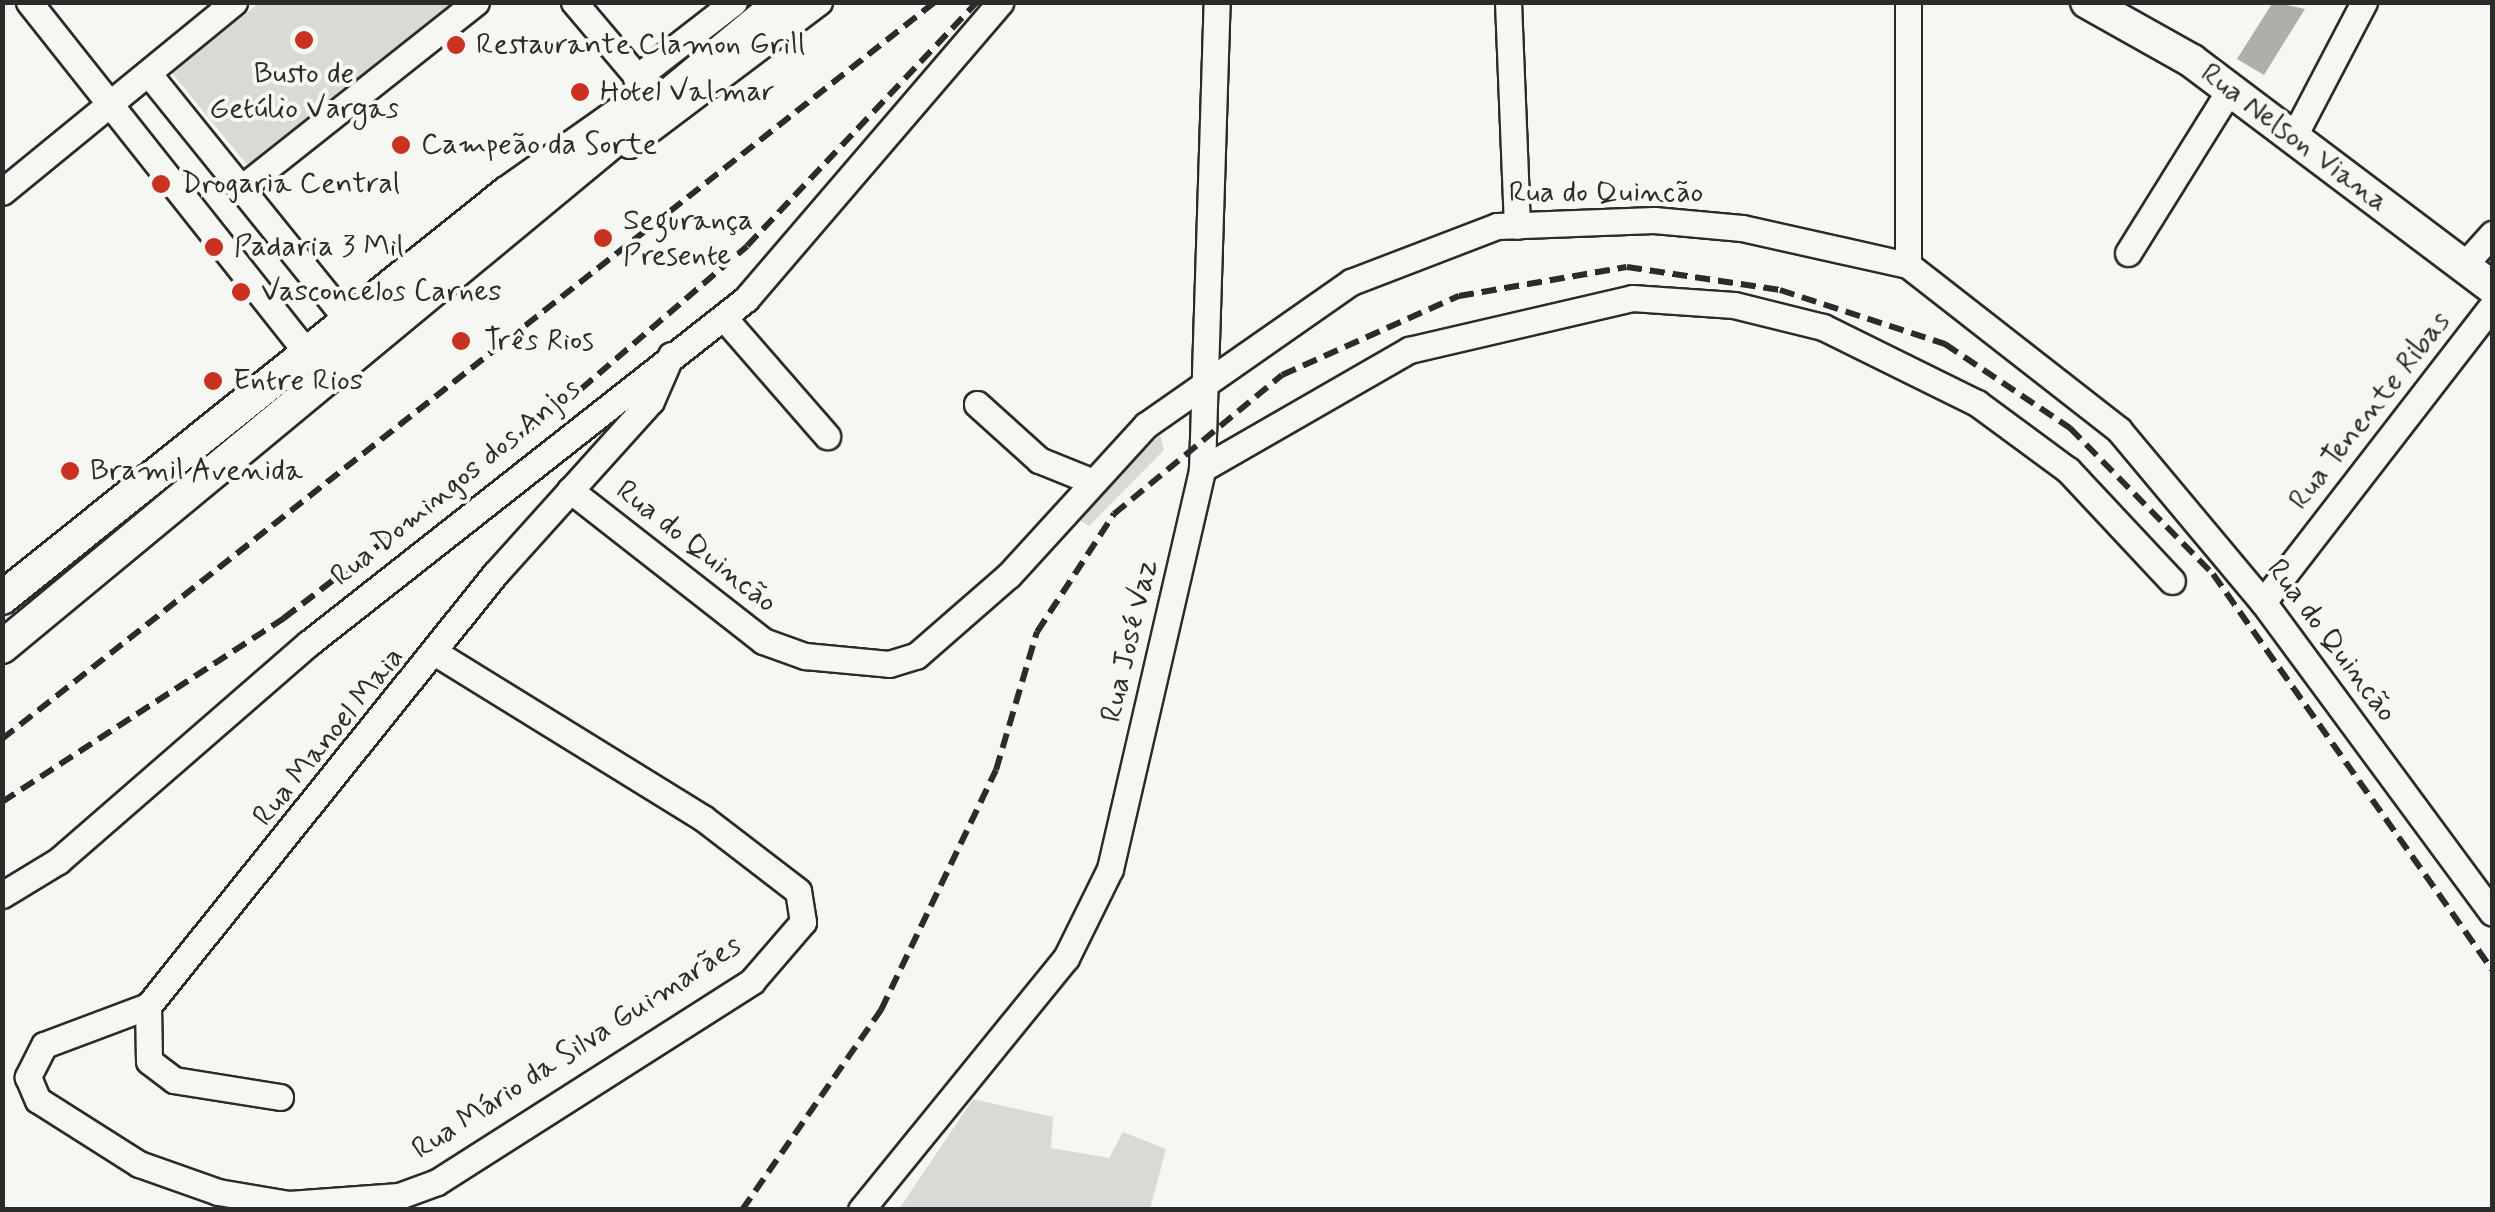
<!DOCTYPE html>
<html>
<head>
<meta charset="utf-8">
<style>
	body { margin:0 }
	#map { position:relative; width:2495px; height:1212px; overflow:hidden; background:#f6f6f2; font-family:Mynerve,sans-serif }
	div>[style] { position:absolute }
	.green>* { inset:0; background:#d9d9d5 }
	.water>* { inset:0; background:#aeaeab }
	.roads { filter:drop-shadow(2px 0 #2b2b2b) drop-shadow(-2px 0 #2b2b2b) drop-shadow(0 2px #2b2b2b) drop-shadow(0 -2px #2b2b2b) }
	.minor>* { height:25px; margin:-12.5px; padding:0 12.5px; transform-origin:12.5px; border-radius:12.5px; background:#f6f6f2 }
	.major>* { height:32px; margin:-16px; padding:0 16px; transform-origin:16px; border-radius:16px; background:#f6f6f2 }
	.rail>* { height:6px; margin-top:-3px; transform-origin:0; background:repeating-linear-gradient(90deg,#2b2b2b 0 15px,transparent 0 23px) }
	.dots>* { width:28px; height:28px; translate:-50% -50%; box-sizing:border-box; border:5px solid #f6f6f2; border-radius:50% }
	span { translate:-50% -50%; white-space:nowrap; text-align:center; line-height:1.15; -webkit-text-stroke:8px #f6f6f2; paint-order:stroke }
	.poi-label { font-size:30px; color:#2b2b2b }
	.left { translate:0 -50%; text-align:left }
	.street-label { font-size:30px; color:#2b2b2b }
	.frame { position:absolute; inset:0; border:5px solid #2b2b2b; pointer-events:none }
</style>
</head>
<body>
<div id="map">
	<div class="green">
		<i style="clip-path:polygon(259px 3px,259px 2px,452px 3px,248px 166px,172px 73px)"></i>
		<i style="clip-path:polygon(1160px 435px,1164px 450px,1089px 526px,1076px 518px)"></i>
		<i style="clip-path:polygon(973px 1099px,1053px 1117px,1051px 1148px,1109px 1158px,1123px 1132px,1166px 1149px,1150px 1209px,899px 1209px)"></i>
	</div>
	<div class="water">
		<i style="clip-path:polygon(2273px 2px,2305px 9px,2264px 75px,2237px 59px)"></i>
	</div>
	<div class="roads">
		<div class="minor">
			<i style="left:29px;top:2px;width:466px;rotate:51.6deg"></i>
			<i style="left:574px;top:2px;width:110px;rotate:49.8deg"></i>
			<i style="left:1508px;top:2px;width:224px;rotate:87.7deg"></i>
			<i style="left:1908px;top:2px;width:263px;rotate:90deg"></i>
			<i style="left:148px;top:73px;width:319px;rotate:51.1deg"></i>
			<i style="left:348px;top:321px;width:17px;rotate:7deg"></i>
			<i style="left:636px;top:78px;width:124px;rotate:-37.8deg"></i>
			<i style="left:2294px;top:136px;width:151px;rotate:-62.4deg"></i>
			<i style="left:629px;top:145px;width:238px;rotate:-37deg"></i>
			<i style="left:244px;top:186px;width:296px;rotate:-38.4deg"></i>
			<i style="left:2px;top:192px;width:300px;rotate:-39.3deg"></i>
			<i style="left:2128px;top:253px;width:193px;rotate:-58.1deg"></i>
			<i style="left:2464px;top:265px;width:42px;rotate:-47.9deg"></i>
			<i style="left:724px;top:318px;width:157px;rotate:48.9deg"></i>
			<i style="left:977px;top:404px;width:84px;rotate:42.1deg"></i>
			<i style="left:1039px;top:460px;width:56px;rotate:22deg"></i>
			<i style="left:1202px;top:469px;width:239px;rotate:-29.9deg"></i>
			<i style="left:1409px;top:350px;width:229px;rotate:-13.1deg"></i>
			<i style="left:1632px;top:298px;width:102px;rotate:3.9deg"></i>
			<i style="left:1734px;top:305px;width:92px;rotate:13.9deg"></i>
			<i style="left:1823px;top:327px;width:172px;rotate:26.3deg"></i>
			<i style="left:1977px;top:403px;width:113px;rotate:36.4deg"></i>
			<i style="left:2068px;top:470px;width:152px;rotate:46.9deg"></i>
			<i style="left:570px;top:490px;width:245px;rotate:38deg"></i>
			<i style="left:763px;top:641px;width:45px;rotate:19.7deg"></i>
			<i style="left:805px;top:656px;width:84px;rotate:5.4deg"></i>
			<i style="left:889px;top:664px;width:28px;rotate:-17deg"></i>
			<i style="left:916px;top:656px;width:123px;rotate:-41.1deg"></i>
			<i style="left:1009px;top:575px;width:203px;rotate:-47.6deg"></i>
			<i style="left:1146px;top:425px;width:250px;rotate:-34.9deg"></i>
			<i style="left:1351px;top:282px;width:156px;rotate:-21deg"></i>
			<i style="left:1497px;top:226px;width:157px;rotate:-2.2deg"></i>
			<i style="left:1654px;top:220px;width:88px;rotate:5.2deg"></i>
			<i style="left:1742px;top:228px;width:170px;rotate:12.6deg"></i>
			<i style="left:1908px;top:265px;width:268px;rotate:38deg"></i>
			<i style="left:2119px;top:430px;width:224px;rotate:50.1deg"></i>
			<i style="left:2263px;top:602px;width:386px;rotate:53.6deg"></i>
			<i style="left:2263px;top:602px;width:374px;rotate:-52.3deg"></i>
			<i style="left:2px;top:895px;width:66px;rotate:-31.3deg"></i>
			<i style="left:58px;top:861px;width:332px;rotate:-41deg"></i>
			<i style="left:309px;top:643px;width:556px;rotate:-38.21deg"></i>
			<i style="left:746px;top:299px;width:391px;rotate:-49.4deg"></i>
			<i style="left:148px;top:1006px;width:111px;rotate:159.4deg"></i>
			<i style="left:44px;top:1045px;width:36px;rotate:117deg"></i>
			<i style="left:28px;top:1077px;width:25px;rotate:67deg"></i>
			<i style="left:38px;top:1100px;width:120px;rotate:32.4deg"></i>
			<i style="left:139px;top:1164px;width:84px;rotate:19.5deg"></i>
			<i style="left:218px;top:1192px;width:72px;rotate:9.6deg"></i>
			<i style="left:289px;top:1204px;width:110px;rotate:-4.2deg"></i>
			<i style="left:399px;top:1196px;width:40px;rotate:-20.2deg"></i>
			<i style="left:437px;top:1182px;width:374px;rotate:-32.5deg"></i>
			<i style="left:752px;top:981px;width:78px;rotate:-49.2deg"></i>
			<i style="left:803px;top:922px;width:31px;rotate:-99deg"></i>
			<i style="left:798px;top:891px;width:120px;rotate:-142.5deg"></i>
			<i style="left:703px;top:818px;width:310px;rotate:-148.3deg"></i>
			<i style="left:280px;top:1097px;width:107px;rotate:-170.9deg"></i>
			<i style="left:174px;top:1080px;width:31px;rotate:-143deg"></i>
			<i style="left:149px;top:1061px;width:55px;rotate:-91deg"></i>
			<i style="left:148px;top:1006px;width:554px;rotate:-51.23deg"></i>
			<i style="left:495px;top:574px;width:233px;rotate:-48deg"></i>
			<i style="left:651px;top:401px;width:50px;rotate:-66.5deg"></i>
			<i style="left:861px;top:1210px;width:325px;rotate:-50.9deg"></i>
			<i style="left:1066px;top:958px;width:99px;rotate:-63.7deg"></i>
			<i style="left:1110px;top:869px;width:410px;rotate:-77deg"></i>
			<i style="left:1202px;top:469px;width:467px;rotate:-88.2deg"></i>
		</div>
		<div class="major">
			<i style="left:2087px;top:2px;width:120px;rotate:29.3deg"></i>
			<i style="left:2192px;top:61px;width:376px;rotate:37deg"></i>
			<i style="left:2px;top:598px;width:647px;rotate:-38.73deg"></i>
			<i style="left:507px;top:193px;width:174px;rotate:-35.2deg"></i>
			<i style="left:2px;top:647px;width:1011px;rotate:-39.62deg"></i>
		</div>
	</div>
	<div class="rail">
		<i style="left:2px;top:739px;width:1189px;rotate:-38.31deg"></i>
		<i style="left:2px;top:802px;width:337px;rotate:-33.1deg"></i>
		<i style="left:284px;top:618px;width:375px;rotate:-37.6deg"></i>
		<i style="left:581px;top:389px;width:219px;rotate:-40.7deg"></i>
		<i style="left:747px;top:246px;width:335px;rotate:-46.7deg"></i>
		<i style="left:742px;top:1210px;width:244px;rotate:-55.2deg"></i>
		<i style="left:881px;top:1010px;width:266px;rotate:-64.4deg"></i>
		<i style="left:996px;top:770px;width:144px;rotate:-73.5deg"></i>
		<i style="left:1037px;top:632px;width:141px;rotate:-56.9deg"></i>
		<i style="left:1114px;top:514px;width:218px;rotate:-39.6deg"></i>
		<i style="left:1282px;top:375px;width:194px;rotate:-24.1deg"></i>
		<i style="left:1459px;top:296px;width:170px;rotate:-9.8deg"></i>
		<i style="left:1627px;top:267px;width:155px;rotate:8.5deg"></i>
		<i style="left:1780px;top:290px;width:174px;rotate:18.1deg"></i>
		<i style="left:1945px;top:344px;width:151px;rotate:33.9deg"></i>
		<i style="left:2070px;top:428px;width:204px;rotate:45.6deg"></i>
		<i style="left:2213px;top:574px;width:484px;rotate:54.8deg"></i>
	</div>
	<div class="dots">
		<i style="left:304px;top:40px;background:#c8321e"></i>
		<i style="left:456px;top:45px;background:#c8321e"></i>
		<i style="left:580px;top:92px;background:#c8321e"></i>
		<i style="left:401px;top:145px;background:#c8321e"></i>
		<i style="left:161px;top:184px;background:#c8321e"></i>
		<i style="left:603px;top:238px;background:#c8321e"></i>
		<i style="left:214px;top:247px;background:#c8321e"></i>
		<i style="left:241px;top:292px;background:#c8321e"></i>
		<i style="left:461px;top:341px;background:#c8321e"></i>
		<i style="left:213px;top:381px;background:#c8321e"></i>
		<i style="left:70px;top:471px;background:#c8321e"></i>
	</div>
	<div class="poi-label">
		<span class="left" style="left:476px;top:45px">Restaurante Clamon Grill</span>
		<span style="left:304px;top:91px">Busto de<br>Getúlio Vargas</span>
		<span class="left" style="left:600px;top:92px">Hotel Valmar</span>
		<span class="left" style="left:421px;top:145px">Campeão da Sorte</span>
		<span class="left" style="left:181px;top:184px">Drogaria Central</span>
		<span class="left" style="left:623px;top:238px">Segurança<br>Presente</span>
		<span class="left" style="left:234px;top:247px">Padaria 3 Mil</span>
		<span class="left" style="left:261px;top:292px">Vasconcelos Carnes</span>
		<span class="left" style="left:484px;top:341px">Três Rios</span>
		<span class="left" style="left:233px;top:381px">Entre Rios</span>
		<span class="left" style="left:90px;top:471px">Bramil Avenida</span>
	</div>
	<div class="street-label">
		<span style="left:2294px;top:138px;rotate:37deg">Rua Nelson Viana</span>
		<span style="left:1606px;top:193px">Rua do Quincão</span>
		<span style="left:2370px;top:411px;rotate:-52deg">Rua Tenente Ribas</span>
		<span style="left:456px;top:483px;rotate:-39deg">Rua Domingos dos Anjos</span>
		<span style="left:696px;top:547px;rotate:38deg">Rua do Quincão</span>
		<span style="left:1130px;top:641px;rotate:-77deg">Rua José Vaz</span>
		<span style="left:2331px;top:641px;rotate:53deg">Rua do Quincão</span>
		<span style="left:329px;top:737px;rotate:-51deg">Rua Manoel Maia</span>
		<span style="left:577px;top:1048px;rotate:-33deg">Rua Mário da Silva Guimarães</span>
	</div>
	<div class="frame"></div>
</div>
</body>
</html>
